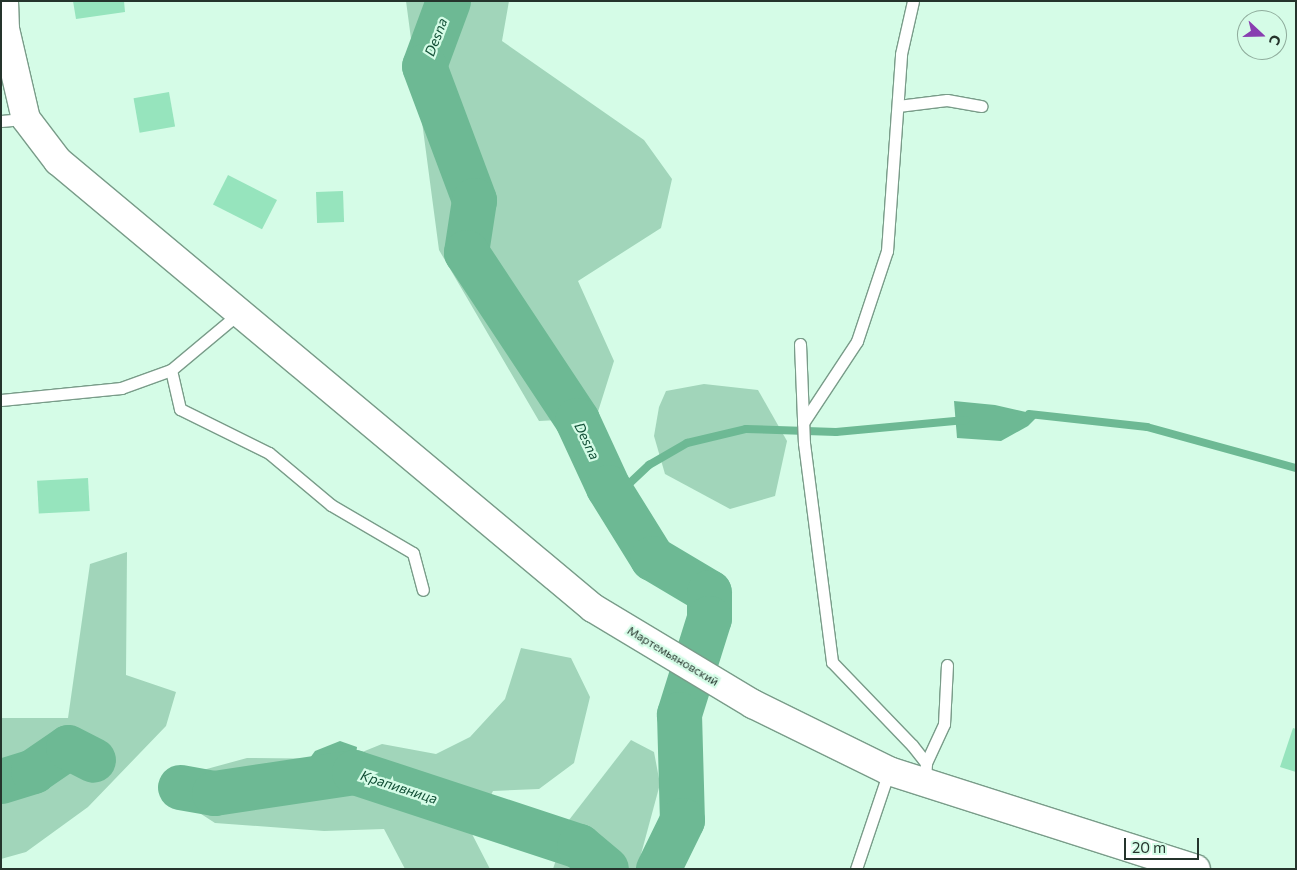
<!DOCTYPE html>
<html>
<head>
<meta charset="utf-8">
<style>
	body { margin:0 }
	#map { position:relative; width:1297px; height:870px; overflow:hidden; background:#d5fce7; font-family:Commissioner,sans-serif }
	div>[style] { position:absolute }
	.green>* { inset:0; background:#a1d5ba }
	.water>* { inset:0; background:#6db994 }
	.stream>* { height:8px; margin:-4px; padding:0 4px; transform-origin:4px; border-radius:4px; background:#6db994 }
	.river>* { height:45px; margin:-22.5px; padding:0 22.5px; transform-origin:22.5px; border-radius:22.5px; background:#6db994 }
	.building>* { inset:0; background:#96e4bd; transform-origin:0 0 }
	.roads { filter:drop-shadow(1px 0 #799c89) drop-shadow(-1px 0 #799c89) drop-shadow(0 1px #799c89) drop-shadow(0 -1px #799c89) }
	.lane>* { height:11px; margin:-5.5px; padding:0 5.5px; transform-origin:5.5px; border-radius:5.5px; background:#fff }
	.secondary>* { height:28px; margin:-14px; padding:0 14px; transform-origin:14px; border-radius:14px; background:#fff }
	span { translate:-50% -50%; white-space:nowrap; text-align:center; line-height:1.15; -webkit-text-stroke:4.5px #d5fce7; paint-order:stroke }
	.street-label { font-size:12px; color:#25342c }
	.water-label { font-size:14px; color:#124f36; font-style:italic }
	.frame { position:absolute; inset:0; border:2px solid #25342c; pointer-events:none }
	.north { position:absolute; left:1237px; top:10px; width:50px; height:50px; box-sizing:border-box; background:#d5fce7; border:1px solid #8fac9c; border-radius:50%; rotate:111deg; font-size:14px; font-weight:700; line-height:20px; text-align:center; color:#25342c }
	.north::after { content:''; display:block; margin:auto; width:18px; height:22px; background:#883eb0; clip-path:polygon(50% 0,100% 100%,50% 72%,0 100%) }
	.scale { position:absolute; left:1124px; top:838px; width:75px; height:22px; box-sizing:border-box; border:2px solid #25342c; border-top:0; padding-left:6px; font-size:15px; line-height:18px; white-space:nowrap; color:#25342c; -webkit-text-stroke:4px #d5fce7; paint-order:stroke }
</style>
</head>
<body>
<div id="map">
	<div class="green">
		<i style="clip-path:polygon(406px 1px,509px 1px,502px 41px,644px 140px,672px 179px,661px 228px,578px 281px,614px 361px,596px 418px,539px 421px,439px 250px)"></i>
		<i style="clip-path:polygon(704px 384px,758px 390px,787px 441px,775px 496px,730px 509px,665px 474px,654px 436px,659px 407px,666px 391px)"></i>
		<i style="clip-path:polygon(127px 552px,126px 675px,176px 692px,166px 726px,88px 807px,26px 852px,1px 859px,1px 718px,68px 718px,90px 564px)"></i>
		<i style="clip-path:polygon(521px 648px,571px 658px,590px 697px,574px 763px,539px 789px,493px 791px,472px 834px,490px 869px,405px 869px,384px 829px,324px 831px,215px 823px,178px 799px,203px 770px,247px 758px,345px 759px,382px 744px,436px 754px,470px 737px,505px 699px)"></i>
		<i style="clip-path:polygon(631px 740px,654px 752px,660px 784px,637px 869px,553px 869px,569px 820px)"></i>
	</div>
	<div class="water">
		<i style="clip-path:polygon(954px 401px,995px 405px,1039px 415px,1028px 426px,1001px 441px,957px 438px)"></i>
		<i style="clip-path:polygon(340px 741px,357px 747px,354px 772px,334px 785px,316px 785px,304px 776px,305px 765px,315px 751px)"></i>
	</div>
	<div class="stream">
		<i style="left:1029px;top:414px;width:119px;rotate:6.3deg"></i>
		<i style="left:1147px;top:427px;width:155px;rotate:15.4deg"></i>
		<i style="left:615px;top:497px;width:47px;rotate:-43.3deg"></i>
		<i style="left:649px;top:465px;width:44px;rotate:-30.1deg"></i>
		<i style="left:687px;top:443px;width:61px;rotate:-13.3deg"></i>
		<i style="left:746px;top:429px;width:90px;rotate:1.9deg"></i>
		<i style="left:836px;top:432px;width:130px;rotate:-5.3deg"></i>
	</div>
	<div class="river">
		<i style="left:448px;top:1px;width:69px;rotate:110.3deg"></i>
		<i style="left:424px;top:66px;width:143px;rotate:69.5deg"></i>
		<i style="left:474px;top:200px;width:53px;rotate:98.7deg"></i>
		<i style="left:466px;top:252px;width:201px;rotate:56.5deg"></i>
		<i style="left:577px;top:420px;width:74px;rotate:65.2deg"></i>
		<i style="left:608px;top:487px;width:84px;rotate:58.2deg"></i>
		<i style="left:652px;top:558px;width:66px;rotate:30.8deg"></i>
		<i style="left:709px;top:592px;width:26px;rotate:90deg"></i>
		<i style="left:709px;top:618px;width:101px;rotate:107.4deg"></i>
		<i style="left:679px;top:714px;width:106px;rotate:88.4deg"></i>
		<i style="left:682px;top:820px;width:55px;rotate:116.1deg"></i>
		<i style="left:1px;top:781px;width:34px;rotate:-17deg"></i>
		<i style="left:33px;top:771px;width:42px;rotate:-34.4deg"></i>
		<i style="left:68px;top:747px;width:28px;rotate:27deg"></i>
		<i style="left:180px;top:787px;width:35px;rotate:10deg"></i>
		<i style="left:214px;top:793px;width:142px;rotate:-8.5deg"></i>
		<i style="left:354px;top:772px;width:237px;rotate:18.2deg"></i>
		<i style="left:579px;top:846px;width:35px;rotate:40deg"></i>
	</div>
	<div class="building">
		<i style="clip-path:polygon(73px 1px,124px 1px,125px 12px,76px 19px)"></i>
		<i style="left:169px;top:92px;width:35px;height:36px;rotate:80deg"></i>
		<i style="left:228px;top:175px;width:55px;height:33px;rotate:27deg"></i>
		<i style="left:343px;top:191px;width:31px;height:27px;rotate:88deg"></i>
		<i style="left:88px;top:478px;width:33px;height:51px;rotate:87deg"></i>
		<i style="clip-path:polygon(1293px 728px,1296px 729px,1296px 772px,1280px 767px)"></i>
	</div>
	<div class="roads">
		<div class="lane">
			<i style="left:898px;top:106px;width:49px;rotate:-7deg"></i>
			<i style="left:947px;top:100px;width:35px;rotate:10deg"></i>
			<i style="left:1px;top:121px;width:25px;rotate:-5deg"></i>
			<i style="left:800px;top:344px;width:99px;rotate:87.7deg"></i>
			<i style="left:804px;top:443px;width:221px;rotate:82.7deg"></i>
			<i style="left:832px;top:662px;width:115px;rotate:46.1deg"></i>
			<i style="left:912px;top:745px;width:23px;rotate:52deg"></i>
			<i style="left:926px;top:763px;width:20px;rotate:93deg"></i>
			<i style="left:171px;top:370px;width:40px;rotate:77deg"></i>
			<i style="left:180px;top:409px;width:99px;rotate:26.3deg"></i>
			<i style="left:269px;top:453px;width:81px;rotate:40deg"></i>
			<i style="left:331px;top:505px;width:95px;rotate:30.3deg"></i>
			<i style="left:413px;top:553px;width:38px;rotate:75deg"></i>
			<i style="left:1px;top:400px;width:121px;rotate:-5.7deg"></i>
			<i style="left:121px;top:388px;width:53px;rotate:-19.8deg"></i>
			<i style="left:171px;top:370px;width:87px;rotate:-39.9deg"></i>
			<i style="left:803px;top:423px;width:98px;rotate:-56.6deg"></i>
			<i style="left:857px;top:341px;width:95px;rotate:-71.6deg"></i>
			<i style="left:887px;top:251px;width:197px;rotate:-85.9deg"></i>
			<i style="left:901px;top:54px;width:54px;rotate:-77.2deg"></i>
			<i style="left:926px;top:763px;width:43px;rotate:-65.2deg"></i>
			<i style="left:944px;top:724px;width:59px;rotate:-87.1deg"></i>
			<i style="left:856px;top:869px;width:103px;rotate:-71.4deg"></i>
		</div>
		<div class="secondary">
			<i style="left:4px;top:1px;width:28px;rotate:88deg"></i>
			<i style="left:5px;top:29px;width:92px;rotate:76.9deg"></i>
			<i style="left:26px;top:119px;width:53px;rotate:52.7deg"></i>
			<i style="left:58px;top:161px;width:697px;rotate:39.88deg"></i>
			<i style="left:593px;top:608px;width:187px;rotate:31deg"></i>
			<i style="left:753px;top:704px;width:152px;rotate:26.2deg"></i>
			<i style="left:889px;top:771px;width:322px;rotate:17.7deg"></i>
		</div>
	</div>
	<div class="street-label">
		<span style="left:673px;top:656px;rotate:31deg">Мартемьяновский</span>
	</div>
	<div class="water-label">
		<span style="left:436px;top:37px;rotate:-69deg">Desna</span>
		<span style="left:587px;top:441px;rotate:64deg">Desna</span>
		<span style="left:399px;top:787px;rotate:18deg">Крапивница</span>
	</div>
	<div class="frame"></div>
	<div class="north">С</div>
	<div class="scale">20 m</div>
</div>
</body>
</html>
